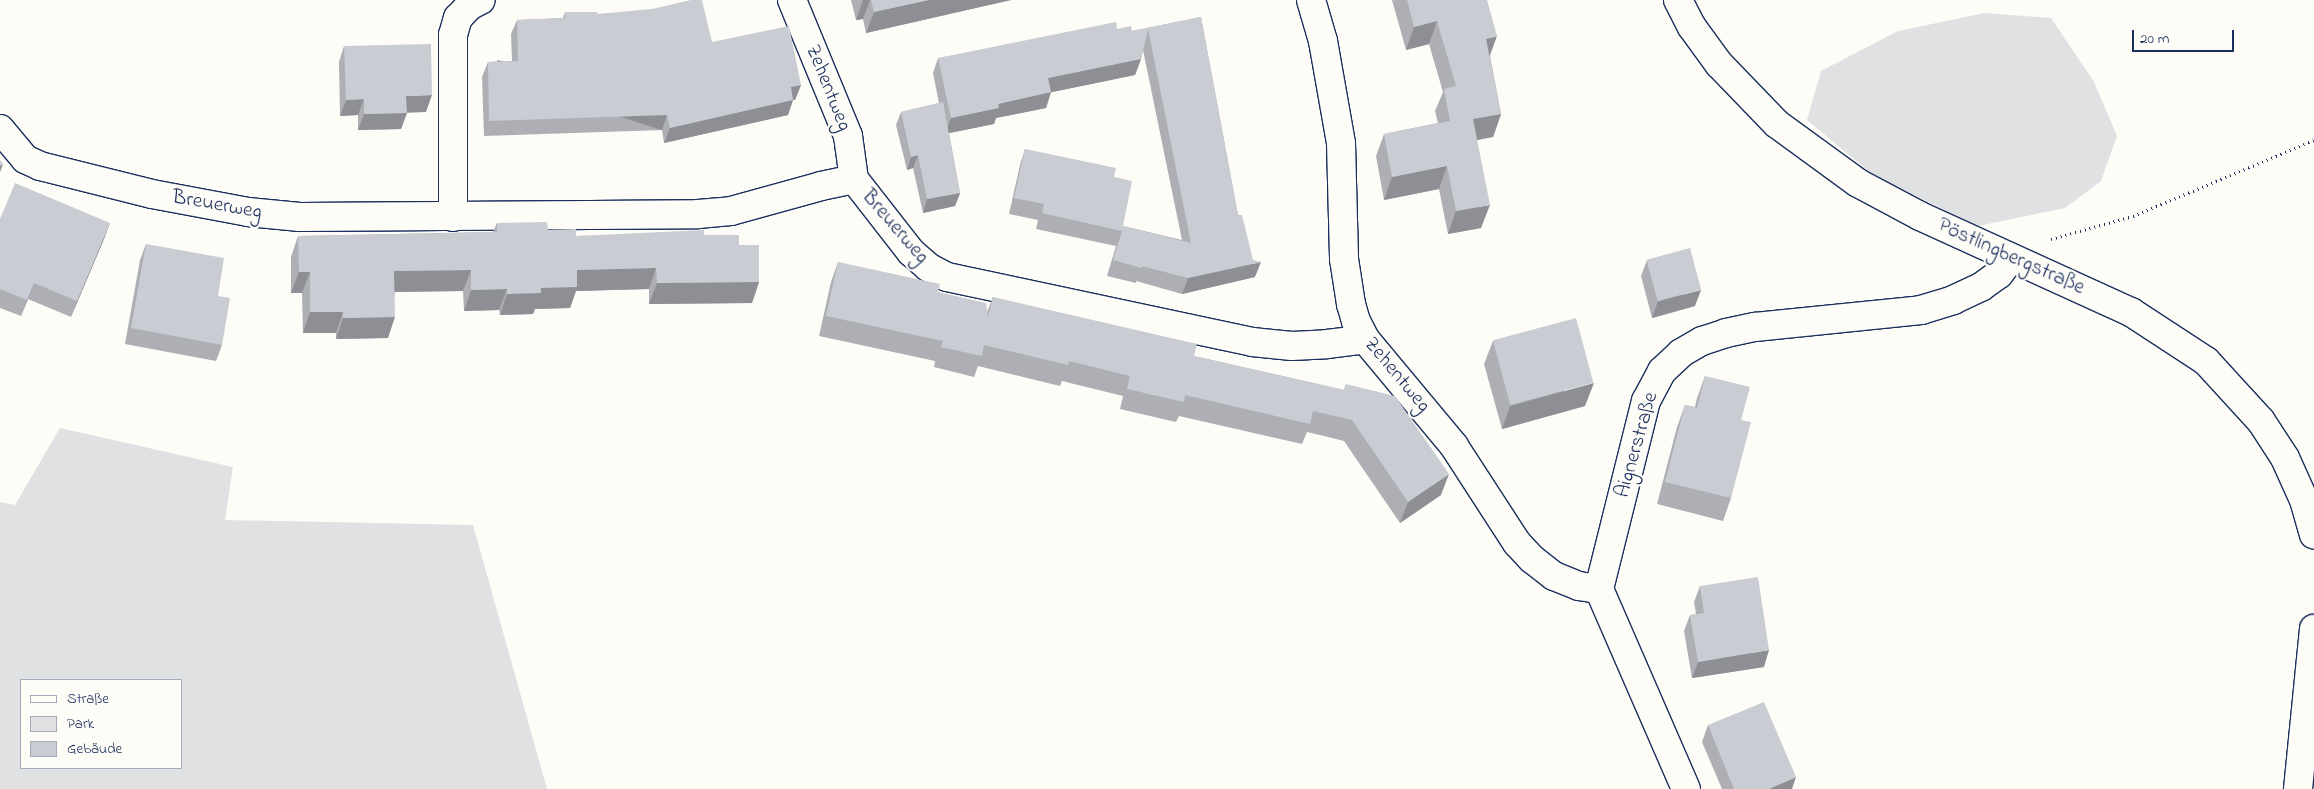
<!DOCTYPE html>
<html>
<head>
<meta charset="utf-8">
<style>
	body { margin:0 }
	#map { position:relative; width:2314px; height:789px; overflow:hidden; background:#fdfcf7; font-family:"Indie Flower",sans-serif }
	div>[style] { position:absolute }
	.green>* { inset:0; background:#e0e1e3 }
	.path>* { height:3px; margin-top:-1.5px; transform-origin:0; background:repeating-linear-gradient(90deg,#1b2f5e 0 1px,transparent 0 5px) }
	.roads { filter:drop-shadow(1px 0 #1b2f5e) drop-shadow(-1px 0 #1b2f5e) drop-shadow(0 1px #1b2f5e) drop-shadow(0 -1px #1b2f5e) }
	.minor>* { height:28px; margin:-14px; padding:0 14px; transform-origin:14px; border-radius:14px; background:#fdfcf7 }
	.major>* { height:28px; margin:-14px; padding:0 14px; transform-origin:14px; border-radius:14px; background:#fdfcf7 }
	.wall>* { inset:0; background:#adafb5 }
	.shaded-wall>* { inset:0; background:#8d8f94; transform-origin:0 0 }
	.building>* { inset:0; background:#c9ccd3; transform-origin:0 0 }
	span { translate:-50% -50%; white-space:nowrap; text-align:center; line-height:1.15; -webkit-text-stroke:4.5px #fdfcf7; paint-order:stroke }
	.street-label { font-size:21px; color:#1b2f5e }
	.legend { position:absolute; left:20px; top:679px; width:162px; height:90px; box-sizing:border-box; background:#fdfcf7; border:1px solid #a3aaba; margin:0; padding:6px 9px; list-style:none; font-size:15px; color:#1b2f5e }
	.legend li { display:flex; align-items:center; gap:10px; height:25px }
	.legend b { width:25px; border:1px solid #a3aaba }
	.scale { position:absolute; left:2132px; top:30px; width:102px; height:22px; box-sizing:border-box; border:2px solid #1b2f5e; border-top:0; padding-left:6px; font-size:15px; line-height:18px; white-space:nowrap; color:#1b2f5e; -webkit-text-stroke:4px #fdfcf7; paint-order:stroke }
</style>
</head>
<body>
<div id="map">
	<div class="green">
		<i style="clip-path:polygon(1985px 13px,2051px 18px,2094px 82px,2117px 136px,2101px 181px,2065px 208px,1978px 226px,1874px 176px,1807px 120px,1821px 71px,1898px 31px)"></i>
		<i style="clip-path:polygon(evenodd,60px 428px,233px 467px,225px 520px,473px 525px,547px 789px,0 789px,0 502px,15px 505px,60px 428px,21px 680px,181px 680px,181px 768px,21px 768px,21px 680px)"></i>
	</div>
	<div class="path">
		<i style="left:2051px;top:239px;width:85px;rotate:-15.7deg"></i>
		<i style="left:2133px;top:216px;width:196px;rotate:-22.8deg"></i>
	</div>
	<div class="roads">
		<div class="minor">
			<i style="left:792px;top:0;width:147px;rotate:67.6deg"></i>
			<i style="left:848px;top:136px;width:43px;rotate:82.1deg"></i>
			<i style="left:1311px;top:0;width:43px;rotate:73.7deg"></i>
			<i style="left:1323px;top:41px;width:104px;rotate:80deg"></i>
			<i style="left:1341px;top:143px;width:116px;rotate:88.5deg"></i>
			<i style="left:1344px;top:259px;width:46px;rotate:81.2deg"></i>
			<i style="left:1351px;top:304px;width:18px;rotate:74deg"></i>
			<i style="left:1356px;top:321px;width:20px;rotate:63deg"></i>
			<i style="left:1365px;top:339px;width:139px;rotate:50.2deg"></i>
			<i style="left:1454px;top:446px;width:116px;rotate:57deg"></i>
			<i style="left:1517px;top:543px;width:22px;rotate:47deg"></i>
			<i style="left:1532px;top:559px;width:28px;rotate:38deg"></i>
			<i style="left:1554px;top:576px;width:27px;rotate:22deg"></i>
			<i style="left:1579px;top:586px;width:20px;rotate:9deg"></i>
			<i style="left:0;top:129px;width:39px;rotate:50deg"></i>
			<i style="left:25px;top:159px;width:17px;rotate:25deg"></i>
			<i style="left:40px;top:166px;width:115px;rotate:14deg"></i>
			<i style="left:152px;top:194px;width:98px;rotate:10.6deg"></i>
			<i style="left:248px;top:212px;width:52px;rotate:5.5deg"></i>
			<i style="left:300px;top:217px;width:398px;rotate:-0.4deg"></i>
			<i style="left:698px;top:214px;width:33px;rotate:-5deg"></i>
			<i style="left:731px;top:211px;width:93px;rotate:-15.5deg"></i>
			<i style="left:821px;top:186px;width:34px;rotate:-12deg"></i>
			<i style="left:854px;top:179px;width:93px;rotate:52deg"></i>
			<i style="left:911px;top:252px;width:23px;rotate:41deg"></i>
			<i style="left:928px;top:267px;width:21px;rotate:28deg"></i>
			<i style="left:947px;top:277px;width:312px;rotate:12deg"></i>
			<i style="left:1252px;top:342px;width:40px;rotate:5.7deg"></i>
			<i style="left:1292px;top:346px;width:35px;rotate:-3deg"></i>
			<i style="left:1327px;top:344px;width:38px;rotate:-7deg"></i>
			<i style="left:453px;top:217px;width:182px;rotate:-90deg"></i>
			<i style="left:453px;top:35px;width:18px;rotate:-74deg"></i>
			<i style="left:458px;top:18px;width:16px;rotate:-47deg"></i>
			<i style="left:469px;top:6px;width:13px;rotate:-27deg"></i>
			<i style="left:1686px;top:789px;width:218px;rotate:-113.5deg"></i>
			<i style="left:1599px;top:589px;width:194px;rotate:-76deg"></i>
			<i style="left:1646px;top:401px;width:34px;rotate:-62deg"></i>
			<i style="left:1662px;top:371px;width:26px;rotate:-43deg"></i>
			<i style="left:1681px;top:353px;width:24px;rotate:-30deg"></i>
			<i style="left:1702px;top:341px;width:25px;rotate:-18deg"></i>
			<i style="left:1726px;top:333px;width:30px;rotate:-12deg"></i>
			<i style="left:1755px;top:327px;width:167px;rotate:-5.8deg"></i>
			<i style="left:1921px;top:310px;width:34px;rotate:-17deg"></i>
			<i style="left:1953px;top:300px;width:31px;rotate:-25deg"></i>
			<i style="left:1981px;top:287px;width:22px;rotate:-36deg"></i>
			<i style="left:1999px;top:274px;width:20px;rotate:-53deg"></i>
		</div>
		<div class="major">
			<i style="left:1678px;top:0;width:30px;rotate:63deg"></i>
			<i style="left:1692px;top:27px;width:46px;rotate:53.9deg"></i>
			<i style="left:1719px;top:64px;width:83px;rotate:46deg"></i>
			<i style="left:1777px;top:124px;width:100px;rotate:36.1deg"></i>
			<i style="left:1858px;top:183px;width:70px;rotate:28deg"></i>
			<i style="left:1920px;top:216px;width:232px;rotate:24.5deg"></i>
			<i style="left:2131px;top:312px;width:90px;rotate:33.2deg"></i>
			<i style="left:2206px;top:361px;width:81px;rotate:47.5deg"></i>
			<i style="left:2261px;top:421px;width:44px;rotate:57deg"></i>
			<i style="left:2285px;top:458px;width:46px;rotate:65.7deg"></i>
			<i style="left:2304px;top:500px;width:36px;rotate:74deg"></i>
			<i style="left:2298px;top:789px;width:161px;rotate:-84.3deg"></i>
		</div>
	</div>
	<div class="wall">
		<i style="clip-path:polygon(851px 0,1011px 0,866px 33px,863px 19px,856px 20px)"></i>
		<i style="clip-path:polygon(1392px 0,1487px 0,1490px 56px,1501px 114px,1493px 137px,1477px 140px,1481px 228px,1448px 234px,1439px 189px,1384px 200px,1376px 156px,1384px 134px,1438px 123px,1435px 111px,1443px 92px,1429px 44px,1406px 50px)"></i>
		<i style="clip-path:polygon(565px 12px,597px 14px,712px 42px,801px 85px,795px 100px,793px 100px,788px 115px,664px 143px,662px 130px,484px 136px,482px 77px,488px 62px,512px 61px,511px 34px,517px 20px,563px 18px)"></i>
		<i style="clip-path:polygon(1201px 17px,1238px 215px,1255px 277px,1182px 294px,1136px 281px,1136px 283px,1107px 276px,1116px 246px,1036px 229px,1038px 220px,1009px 214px,1020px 165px,1025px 149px,1114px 177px,1123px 226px,1182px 240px,1143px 50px,1141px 59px,1135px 75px,1051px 92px,1046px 108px,996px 118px,994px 124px,949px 133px,960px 193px,955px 206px,923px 213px,913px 168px,907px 170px,896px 125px,901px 112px,939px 103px,933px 73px,938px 58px,1117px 29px,1132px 31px)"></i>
		<i style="clip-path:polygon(344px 46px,426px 112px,407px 112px,401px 129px,358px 130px,358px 115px,340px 116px,339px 62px)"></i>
		<i style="clip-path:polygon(0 219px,110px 223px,104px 239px,71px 317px,28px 299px,21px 316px,0 308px)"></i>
		<i style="clip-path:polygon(497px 223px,548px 230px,576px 236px,704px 235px,739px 245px,759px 282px,752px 303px,649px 304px,649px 289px,576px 291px,570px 308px,535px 309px,533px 314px,500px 315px,499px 310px,464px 311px,463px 291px,395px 292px,388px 338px,336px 339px,336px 333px,303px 333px,302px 293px,291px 293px,291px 257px,298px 236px,493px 232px)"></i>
		<i style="clip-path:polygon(146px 244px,218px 296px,222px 345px,216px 361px,125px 344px,140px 260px)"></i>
		<i style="clip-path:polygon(1647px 260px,1695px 306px,1652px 318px,1641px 276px)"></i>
		<i style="clip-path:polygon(838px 262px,938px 292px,987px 312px,993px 297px,1194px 356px,1344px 390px,1346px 384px,1441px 495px,1400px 523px,1344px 441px,1307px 432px,1302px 444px,1179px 416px,1176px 422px,1120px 409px,1123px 396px,1062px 381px,1060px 386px,978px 366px,974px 377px,934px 367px,935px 361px,819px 336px,831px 282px)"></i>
		<i style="clip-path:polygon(1493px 341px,1585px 406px,1502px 429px,1484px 364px)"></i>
		<i style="clip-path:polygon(1705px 376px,1741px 420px,1731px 498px,1723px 521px,1657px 504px,1677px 427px,1685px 405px,1695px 407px,1697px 398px)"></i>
		<i style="clip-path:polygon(1700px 586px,1764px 667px,1692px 678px,1684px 631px,1690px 615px,1696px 614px,1694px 602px)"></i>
		<i style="clip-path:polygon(1708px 725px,1792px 789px,1722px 789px,1702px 742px)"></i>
	</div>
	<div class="shaded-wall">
		<i style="clip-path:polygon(863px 0,870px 0,863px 19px,856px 20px)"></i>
		<i style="clip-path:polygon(929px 0,1011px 0,866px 33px,874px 12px)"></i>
		<i style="clip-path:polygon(1437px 21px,1429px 44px,1406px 50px,1414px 27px)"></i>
		<i style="clip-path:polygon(1497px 36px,1489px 58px,1486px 39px)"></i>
		<i style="clip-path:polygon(1141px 59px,1135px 75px,1043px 94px,1048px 78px)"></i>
		<i style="clip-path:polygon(801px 85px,795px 100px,793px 100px,788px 115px,664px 143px,670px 128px,791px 87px)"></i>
		<i style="clip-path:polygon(1051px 92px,1046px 108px,996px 118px,994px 124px,945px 134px,951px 118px,998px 104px)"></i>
		<i style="clip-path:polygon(432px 95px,426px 112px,401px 113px,406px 96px)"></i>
		<i style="clip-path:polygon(364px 99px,358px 115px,340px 116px,346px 100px)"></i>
		<i style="clip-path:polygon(407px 113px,401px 129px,358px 130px,364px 114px)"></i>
		<i style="clip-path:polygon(1501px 114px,1493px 137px,1465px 142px,1473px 119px)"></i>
		<i style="left:667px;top:115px;width:16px;height:178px;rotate:108deg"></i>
		<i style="clip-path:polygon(918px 155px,913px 168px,907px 170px,911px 157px)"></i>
		<i style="clip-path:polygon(3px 164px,0 172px,0 166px)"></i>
		<i style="clip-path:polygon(1447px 166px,1439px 189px,1384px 200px,1392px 177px)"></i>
		<i style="clip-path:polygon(960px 193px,955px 206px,923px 213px,927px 199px)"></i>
		<i style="clip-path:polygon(1490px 205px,1481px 228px,1448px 234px,1456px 211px)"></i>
		<i style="clip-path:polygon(110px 223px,104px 239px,71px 317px,77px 301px)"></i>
		<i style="clip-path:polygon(1261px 262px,1255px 277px,1182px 294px,1188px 278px)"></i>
		<i style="clip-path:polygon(656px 268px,649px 289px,576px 291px,570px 308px,535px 309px,533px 314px,500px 315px,507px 294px,541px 288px,577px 270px)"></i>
		<i style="clip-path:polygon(471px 270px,463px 291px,387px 292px,394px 271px)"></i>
		<i style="clip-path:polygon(299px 272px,310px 272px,302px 293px,291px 293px)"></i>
		<i style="clip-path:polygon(759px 282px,752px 303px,649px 304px,657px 283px)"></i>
		<i style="clip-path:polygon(34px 283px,28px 299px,21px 316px,27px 300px)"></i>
		<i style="clip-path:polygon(507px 289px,499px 310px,464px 311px,471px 290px)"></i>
		<i style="clip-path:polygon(1701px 290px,1695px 306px,1652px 318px,1658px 301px)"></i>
		<i style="clip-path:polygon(310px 312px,343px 312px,336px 333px,303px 333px)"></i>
		<i style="clip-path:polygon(395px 317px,388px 338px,336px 339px,343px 318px)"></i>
		<i style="clip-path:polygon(1594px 383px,1585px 406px,1502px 429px,1510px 406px)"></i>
		<i style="clip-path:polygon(1449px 474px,1441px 495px,1400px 523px,1408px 502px)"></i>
		<i style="clip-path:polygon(1769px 650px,1764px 667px,1692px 678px,1698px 662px)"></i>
		<i style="clip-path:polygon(1796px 777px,1792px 789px,1769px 789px)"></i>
	</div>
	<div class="building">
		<i style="clip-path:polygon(691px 0,702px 0,712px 42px,789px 26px,801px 85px,791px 87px,793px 100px,670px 128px,667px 115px,489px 121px,488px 62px,518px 61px,517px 20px,565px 18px,565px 12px,597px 12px,597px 14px,652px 9px)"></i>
		<i style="clip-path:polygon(871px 0,929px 0,874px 12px)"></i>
		<i style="clip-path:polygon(1407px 0,1487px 0,1497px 36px,1486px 39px,1501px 114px,1473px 119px,1490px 205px,1456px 211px,1447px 166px,1392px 177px,1384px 134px,1450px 121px,1444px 89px,1456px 86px,1437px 21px,1414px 27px)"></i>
		<i style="clip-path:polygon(1201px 17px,1238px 215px,1242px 215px,1253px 260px,1261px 262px,1188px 278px,1142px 266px,1141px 268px,1113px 260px,1122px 231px,1042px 213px,1044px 204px,1014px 198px,1025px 149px,1116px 168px,1114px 177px,1132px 181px,1123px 226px,1191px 243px,1148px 29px,1141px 59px,1048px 78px,1051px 92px,998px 104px,999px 108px,951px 118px,938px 58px,1116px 22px,1117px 29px,1131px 26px,1132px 31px)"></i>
		<i style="clip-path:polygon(431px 44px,432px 95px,406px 96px,407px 113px,364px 114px,364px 99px,346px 100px,344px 46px)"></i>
		<i style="clip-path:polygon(943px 102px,960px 193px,927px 199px,918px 155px,911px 157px,901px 112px)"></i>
		<i style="clip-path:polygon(0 160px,3px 164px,0 166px)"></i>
		<i style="clip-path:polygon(15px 183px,110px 223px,77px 301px,34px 283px,27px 300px,0 289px,0 219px)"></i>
		<i style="clip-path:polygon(547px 222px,548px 230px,576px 229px,576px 236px,704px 230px,704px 235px,739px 235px,739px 245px,759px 245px,759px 282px,657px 283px,656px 268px,577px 270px,577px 287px,541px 288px,541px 293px,507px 294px,507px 289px,471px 290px,471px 270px,394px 271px,395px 317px,343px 318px,343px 312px,310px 312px,310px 272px,299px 272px,298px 236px,497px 232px,497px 223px)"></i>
		<i style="clip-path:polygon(146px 244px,224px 258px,218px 296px,230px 298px,222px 345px,131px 328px)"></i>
		<i style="left:1690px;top:248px;width:43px;height:45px;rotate:75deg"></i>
		<i style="clip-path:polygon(838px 262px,940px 284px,938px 292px,986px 303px,988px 317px,993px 297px,1197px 344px,1194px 356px,1345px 390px,1346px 384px,1395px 396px,1449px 474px,1408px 502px,1352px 420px,1313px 411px,1310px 424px,1185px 395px,1184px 402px,1127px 389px,1130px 376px,1069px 361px,1068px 365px,984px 345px,982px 356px,941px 347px,943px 341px,826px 316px)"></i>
		<i style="left:1576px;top:318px;width:67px;height:86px;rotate:75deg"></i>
		<i style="clip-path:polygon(1705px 376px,1750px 387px,1741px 420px,1751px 422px,1731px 498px,1665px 482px,1685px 405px,1697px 408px)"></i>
		<i style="clip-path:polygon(1758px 577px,1769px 650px,1698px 662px,1690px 615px,1704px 613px,1700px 586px)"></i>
		<i style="clip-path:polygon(1764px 702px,1796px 777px,1769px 789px,1734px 789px,1708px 725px)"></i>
	</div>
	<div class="street-label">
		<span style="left:828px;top:88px;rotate:68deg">Zehentweg</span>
		<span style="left:217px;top:205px;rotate:10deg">Breuerweg</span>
		<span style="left:895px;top:227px;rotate:49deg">Breuerweg</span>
		<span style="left:2011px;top:257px;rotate:24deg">Pöstlingbergstraße</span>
		<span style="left:1397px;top:375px;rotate:50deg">Zehentweg</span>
		<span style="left:1637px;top:445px;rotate:-74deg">Aignerstraße</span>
	</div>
	<ul class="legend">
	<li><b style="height:6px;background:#fdfcf7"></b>Straße</li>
	<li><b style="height:14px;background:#e0e1e3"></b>Park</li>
	<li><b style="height:14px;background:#c9ccd3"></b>Gebäude</li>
	</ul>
	<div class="scale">20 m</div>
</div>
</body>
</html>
